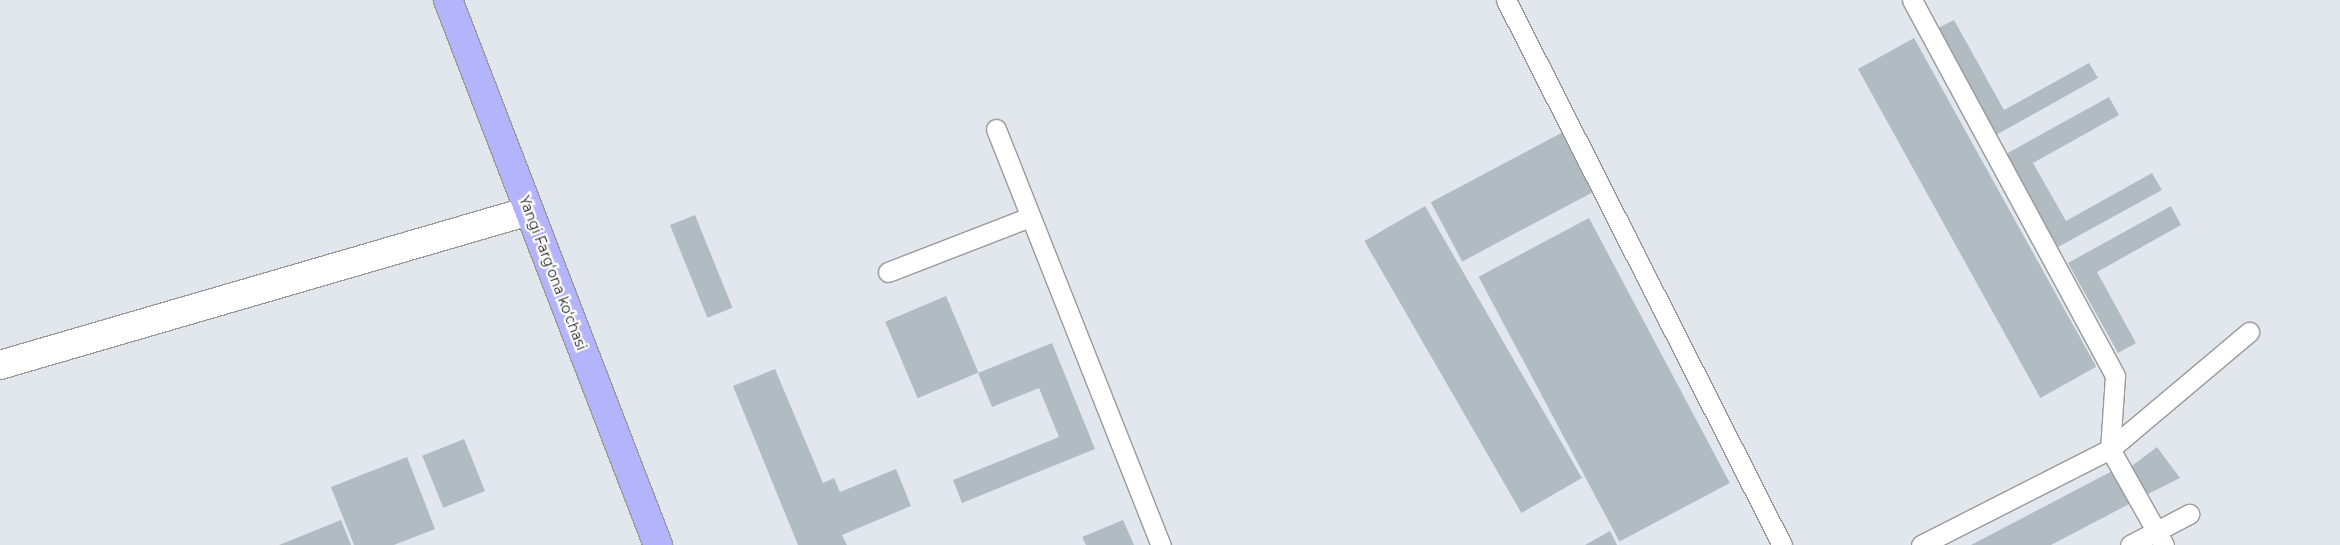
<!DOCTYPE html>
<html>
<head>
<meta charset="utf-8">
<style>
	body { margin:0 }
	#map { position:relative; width:2340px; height:545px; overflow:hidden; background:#e2e7ee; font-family:Montserrat,sans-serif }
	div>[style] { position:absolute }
	.building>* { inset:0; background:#b1bcc2; transform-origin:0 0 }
	.roads { filter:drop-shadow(1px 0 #999) drop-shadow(-1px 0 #999) drop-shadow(0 1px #999) drop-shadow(0 -1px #999) }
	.lane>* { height:19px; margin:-9.5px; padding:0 9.5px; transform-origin:9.5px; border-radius:9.5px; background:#fff }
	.street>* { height:28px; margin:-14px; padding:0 14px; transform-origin:14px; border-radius:14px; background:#fff }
	.secondary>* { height:28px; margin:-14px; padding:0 14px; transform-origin:14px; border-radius:14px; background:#b3b4fb }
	span { translate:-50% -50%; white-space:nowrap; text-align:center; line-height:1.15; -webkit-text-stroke:4.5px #fff; paint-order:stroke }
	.street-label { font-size:14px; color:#1c1c1c }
</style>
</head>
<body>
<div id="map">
	<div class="building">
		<i style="clip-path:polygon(1954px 20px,2004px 110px,2089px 63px,2098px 78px,1996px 135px,1936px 29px)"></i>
		<i style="left:1914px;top:38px;width:376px;height:64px;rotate:61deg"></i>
		<i style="clip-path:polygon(2109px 97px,2119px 115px,2033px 163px,2066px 221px,2152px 173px,2162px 190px,2058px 247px,2006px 154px)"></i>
		<i style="left:1565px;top:131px;width:67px;height:152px;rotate:62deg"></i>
		<i style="left:1425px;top:206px;width:314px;height:70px;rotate:60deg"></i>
		<i style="clip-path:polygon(2171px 206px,2181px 225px,2097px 272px,2136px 343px,2118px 353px,2068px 263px)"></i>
		<i style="left:695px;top:215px;width:100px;height:27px;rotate:68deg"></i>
		<i style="left:1589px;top:218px;width:300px;height:125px;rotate:62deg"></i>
		<i style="left:946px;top:296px;width:83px;height:66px;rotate:67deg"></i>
		<i style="clip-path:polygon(1052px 343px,1095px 449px,962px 503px,953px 480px,1059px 437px,1039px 388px,992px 407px,978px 373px)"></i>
		<i style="clip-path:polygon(775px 369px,823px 483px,834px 478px,840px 492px,896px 469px,911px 506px,842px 535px,847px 545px,798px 545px,733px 386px)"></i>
		<i style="left:464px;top:439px;width:56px;height:45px;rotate:68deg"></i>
		<i style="clip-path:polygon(2157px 447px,2180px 478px,2148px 494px,2129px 468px)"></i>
		<i style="clip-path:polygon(407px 457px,435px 529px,394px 545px,354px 545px,331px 487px)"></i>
		<i style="clip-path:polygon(2116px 469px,2133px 502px,2051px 545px,1971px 545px)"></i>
		<i style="clip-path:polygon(341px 520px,351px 545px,279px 545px)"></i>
		<i style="clip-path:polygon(1123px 520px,1134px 545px,1086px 545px,1082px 537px)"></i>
		<i style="clip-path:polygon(1610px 531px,1617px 545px,1585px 545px)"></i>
	</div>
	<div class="roads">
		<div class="lane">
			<i style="left:1506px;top:0;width:611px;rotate:63.14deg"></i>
			<i style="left:1912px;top:0;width:427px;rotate:61.6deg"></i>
			<i style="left:2115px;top:376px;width:73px;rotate:93.9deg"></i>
			<i style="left:2110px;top:449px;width:110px;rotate:60.6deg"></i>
			<i style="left:996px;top:129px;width:448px;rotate:68.4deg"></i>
			<i style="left:888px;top:272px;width:152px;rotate:-21.2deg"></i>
			<i style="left:1921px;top:545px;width:212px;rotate:-26.9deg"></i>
			<i style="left:2110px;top:449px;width:182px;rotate:-40.1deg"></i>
			<i style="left:2130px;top:545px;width:67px;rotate:-27.7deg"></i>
		</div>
		<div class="street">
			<i style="left:0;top:365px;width:551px;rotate:-16.23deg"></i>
		</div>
		<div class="secondary">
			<i style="left:448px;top:0;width:584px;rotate:68.93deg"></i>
		</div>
	</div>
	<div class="street-label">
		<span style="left:553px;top:273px;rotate:69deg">Yangi Fargʻona koʻchasi</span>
	</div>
</div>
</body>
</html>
